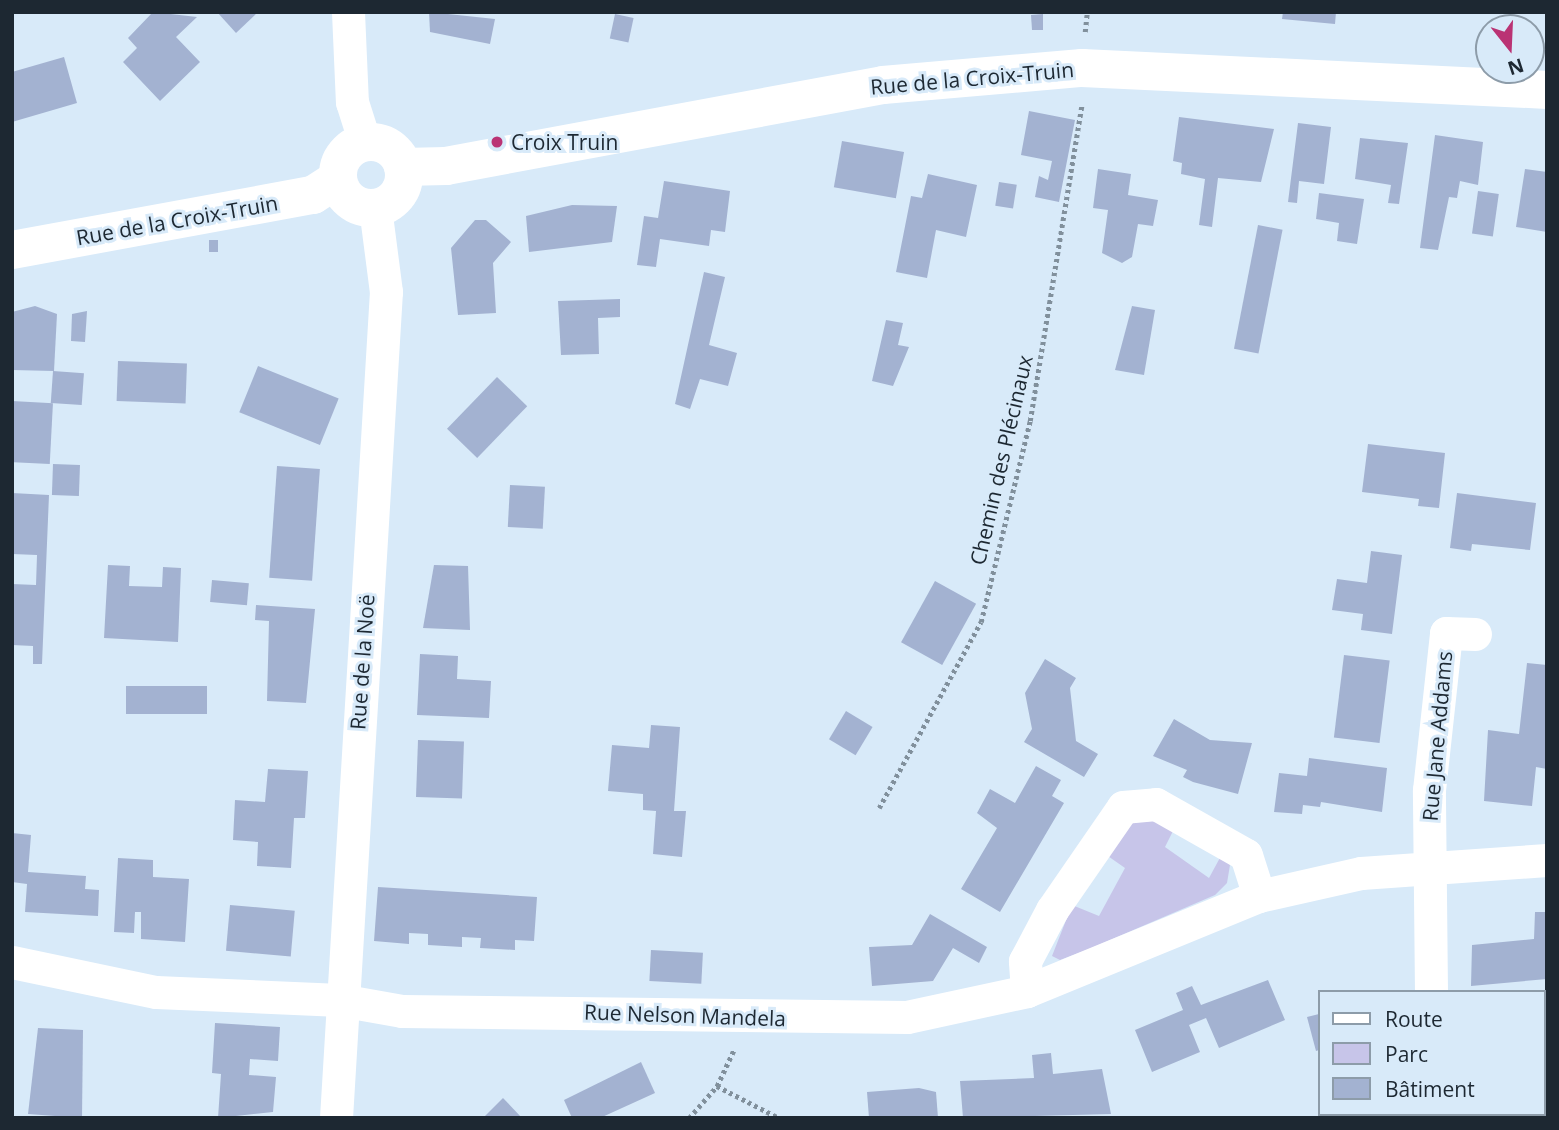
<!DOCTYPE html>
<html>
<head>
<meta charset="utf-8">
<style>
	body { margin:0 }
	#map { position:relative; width:1559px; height:1130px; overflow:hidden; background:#d8eaf9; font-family:"Open Sans",sans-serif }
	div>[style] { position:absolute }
	.green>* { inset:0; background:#c7c5e9 }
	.building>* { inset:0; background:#a3b2d1; transform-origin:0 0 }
	.path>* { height:4.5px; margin-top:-2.25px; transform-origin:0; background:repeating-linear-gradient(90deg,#81909c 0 3.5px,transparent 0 7px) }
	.street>* { height:33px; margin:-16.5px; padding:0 16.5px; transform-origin:16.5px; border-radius:16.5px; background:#fff }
	.secondary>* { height:38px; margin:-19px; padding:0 19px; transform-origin:19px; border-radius:19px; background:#fff }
	.secondary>.ring { margin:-19px; padding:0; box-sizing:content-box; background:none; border:38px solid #fff; border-radius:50% }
	.dots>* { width:19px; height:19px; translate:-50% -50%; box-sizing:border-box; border:4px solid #d8eaf9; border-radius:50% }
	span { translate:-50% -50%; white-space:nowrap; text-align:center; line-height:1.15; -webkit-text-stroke:6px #d8eaf9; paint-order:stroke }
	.street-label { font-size:21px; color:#1d2832 }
	.poi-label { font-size:21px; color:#1d2832 }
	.left { translate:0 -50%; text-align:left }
	.frame { position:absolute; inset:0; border:14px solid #1d2832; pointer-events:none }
	.legend { position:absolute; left:1318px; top:990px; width:228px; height:126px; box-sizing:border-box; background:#d8eaf9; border:2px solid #8d9ca9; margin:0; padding:9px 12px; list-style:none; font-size:21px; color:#1d2832 }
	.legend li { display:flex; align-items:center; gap:14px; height:35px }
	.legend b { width:35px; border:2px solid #8d9ca9 }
	.north { position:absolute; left:1475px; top:14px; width:70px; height:70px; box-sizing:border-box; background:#d8eaf9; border:2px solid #8d9ca9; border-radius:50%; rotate:162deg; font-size:19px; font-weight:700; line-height:28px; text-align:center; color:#1d2832 }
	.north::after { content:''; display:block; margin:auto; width:24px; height:32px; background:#ba3374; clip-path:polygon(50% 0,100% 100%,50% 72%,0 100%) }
</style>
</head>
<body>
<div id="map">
	<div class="green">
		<i style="clip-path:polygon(1161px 820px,1175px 827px,1165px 847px,1209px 878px,1222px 854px,1230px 865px,1227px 883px,1215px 895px,1089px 949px,1060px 960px,1052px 956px,1072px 905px,1099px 916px,1125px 868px,1105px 854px,1131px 823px)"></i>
	</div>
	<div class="building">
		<i style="clip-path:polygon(153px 12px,197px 17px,176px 37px,200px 62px,160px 101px,123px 62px,137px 48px,128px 38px)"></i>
		<i style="clip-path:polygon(217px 12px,258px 12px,236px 33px)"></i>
		<i style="clip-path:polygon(429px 12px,495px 19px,490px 44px,430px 32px)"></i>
		<i style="clip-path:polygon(1283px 12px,1336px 12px,1335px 24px,1282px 19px)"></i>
		<i style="left:615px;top:14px;width:19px;height:25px;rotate:12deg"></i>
		<i style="clip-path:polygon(1043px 14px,1043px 30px,1032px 30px,1031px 15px)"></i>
		<i style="clip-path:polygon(64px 57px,77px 103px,12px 122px,12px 72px)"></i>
		<i style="clip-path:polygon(1029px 111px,1075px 120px,1059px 202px,1035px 197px,1039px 176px,1048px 180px,1052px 161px,1021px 155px)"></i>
		<i style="clip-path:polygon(1179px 117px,1274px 129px,1261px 182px,1218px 178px,1212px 227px,1199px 225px,1205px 179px,1181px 174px,1182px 163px,1173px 161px)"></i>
		<i style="clip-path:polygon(1298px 123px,1331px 127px,1324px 184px,1299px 181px,1297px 203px,1288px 202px)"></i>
		<i style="clip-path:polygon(1435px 135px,1483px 142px,1478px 185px,1460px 181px,1457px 198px,1449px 197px,1438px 250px,1420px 248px)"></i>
		<i style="clip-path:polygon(1360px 138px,1408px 143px,1399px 204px,1388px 203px,1391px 185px,1355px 179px)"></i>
		<i style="left:842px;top:141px;width:63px;height:47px;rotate:10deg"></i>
		<i style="clip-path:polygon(1098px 169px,1131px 174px,1128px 195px,1158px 200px,1153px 226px,1138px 224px,1132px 257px,1122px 263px,1102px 253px,1108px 210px,1093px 208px)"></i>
		<i style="clip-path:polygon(1525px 169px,1547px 172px,1547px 232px,1516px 227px)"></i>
		<i style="clip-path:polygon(928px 174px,977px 185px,966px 237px,936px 230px,927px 278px,896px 272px,911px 196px,922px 198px)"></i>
		<i style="clip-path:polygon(664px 181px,730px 191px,725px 232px,711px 230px,709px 246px,660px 239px,656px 267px,637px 265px,644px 216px,658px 218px)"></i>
		<i style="left:999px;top:182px;width:18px;height:24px;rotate:9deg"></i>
		<i style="left:1478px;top:191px;width:21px;height:43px;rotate:8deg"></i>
		<i style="clip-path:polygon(1319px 193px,1364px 199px,1357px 244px,1337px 241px,1339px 223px,1316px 219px)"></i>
		<i style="clip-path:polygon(572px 205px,617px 206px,612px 242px,529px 252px,526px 216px)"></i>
		<i style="clip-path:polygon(475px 220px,486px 220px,511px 242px,493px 263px,496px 313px,458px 315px,451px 248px)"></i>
		<i style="left:1258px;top:225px;width:25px;height:126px;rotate:11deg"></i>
		<i style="left:209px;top:240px;width:9px;height:12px"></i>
		<i style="clip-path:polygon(704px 272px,725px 277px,709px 345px,737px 353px,728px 386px,700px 379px,690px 409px,675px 404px)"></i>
		<i style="clip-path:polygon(620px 299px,620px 317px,598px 318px,599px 354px,561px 355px,558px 301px)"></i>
		<i style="clip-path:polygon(35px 306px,57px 314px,54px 371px,12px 370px,12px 312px)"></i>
		<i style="clip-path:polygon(1132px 306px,1155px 310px,1144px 375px,1115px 370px)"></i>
		<i style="clip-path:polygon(87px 311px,85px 342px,71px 341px,72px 314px)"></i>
		<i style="clip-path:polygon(886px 320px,903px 323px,898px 345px,909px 347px,893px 386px,872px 381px)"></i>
		<i style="left:118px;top:361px;width:69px;height:40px;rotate:2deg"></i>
		<i style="left:258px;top:366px;width:87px;height:50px;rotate:22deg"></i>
		<i style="left:53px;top:371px;width:31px;height:32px;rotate:4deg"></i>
		<i style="left:497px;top:377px;width:42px;height:72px;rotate:44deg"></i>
		<i style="left:12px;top:401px;width:41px;height:61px;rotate:3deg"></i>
		<i style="clip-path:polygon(1368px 444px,1445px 453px,1439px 508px,1418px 506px,1419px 499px,1362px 492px)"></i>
		<i style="left:53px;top:464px;width:27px;height:31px;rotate:2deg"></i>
		<i style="left:277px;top:466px;width:43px;height:112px;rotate:4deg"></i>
		<i style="left:510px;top:485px;width:35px;height:42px;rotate:3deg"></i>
		<i style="clip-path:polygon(12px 493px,49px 495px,42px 664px,33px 664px,33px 646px,12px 645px,12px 584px,36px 585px,37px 555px,12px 554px)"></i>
		<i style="clip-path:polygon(1457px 493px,1536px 503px,1530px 550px,1472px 544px,1471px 551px,1450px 548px)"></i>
		<i style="clip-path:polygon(1371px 551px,1402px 555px,1392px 634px,1361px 630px,1363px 614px,1332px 610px,1337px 579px,1367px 583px)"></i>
		<i style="clip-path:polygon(108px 565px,130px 566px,129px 586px,162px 587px,163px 567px,181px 568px,178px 642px,104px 638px)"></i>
		<i style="clip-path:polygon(434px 565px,468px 566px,470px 630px,423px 628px)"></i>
		<i style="left:212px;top:580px;width:37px;height:22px;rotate:5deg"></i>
		<i style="left:935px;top:581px;width:47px;height:70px;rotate:29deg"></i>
		<i style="clip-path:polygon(256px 605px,315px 609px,306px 703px,267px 701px,269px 621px,255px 620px)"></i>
		<i style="clip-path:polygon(420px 654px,458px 656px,457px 679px,491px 681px,489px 718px,417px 715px)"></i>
		<i style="left:1344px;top:655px;width:46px;height:83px;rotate:7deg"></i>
		<i style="clip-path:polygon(1045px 659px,1076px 678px,1070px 688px,1076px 741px,1098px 754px,1084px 777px,1024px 742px,1032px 729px,1025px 693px)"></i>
		<i style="clip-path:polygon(1527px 663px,1547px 665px,1547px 769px,1536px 767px,1532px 806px,1484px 801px,1488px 730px,1519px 734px)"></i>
		<i style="left:126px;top:686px;width:81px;height:28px"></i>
		<i style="left:846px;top:711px;width:31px;height:33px;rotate:31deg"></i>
		<i style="clip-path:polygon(1174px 719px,1210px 740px,1252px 743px,1238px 794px,1193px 782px,1183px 777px,1187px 770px,1153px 756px)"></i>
		<i style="clip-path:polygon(651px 725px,680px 727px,674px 811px,686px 811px,682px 857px,653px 854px,656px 811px,643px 810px,643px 794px,608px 791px,612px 745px,649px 748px)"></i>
		<i style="left:418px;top:740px;width:46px;height:57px;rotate:2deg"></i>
		<i style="clip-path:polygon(1309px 758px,1387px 768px,1382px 812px,1321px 802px,1320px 807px,1303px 805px,1302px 814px,1274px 812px,1279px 773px,1307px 776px)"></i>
		<i style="clip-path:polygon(1036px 766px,1061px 780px,1052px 796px,1064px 803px,1000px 912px,961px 889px,997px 828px,977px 813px,990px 789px,1015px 803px)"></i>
		<i style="clip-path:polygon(268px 769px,308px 771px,305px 818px,294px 818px,291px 868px,257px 866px,258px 842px,233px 840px,235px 800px,265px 802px)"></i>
		<i style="clip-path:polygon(12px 833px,31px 835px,28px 872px,86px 876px,85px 889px,99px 890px,98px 916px,25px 912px,27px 884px,12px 882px)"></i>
		<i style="clip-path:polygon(118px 858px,153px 860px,153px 877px,189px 879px,185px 942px,141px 939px,141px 912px,135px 912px,134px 933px,114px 932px)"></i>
		<i style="clip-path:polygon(378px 887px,537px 897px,534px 941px,515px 940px,515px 950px,480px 948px,481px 938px,462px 937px,462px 947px,428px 945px,428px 934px,409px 933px,409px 944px,374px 941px)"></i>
		<i style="left:230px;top:905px;width:65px;height:46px;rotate:5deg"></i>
		<i style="clip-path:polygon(1535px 912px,1547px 912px,1547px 979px,1471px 986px,1472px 945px,1534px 939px)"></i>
		<i style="clip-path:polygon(930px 914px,987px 947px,979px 963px,953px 948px,933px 981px,872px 986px,869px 947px,912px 945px)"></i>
		<i style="left:651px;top:950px;width:52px;height:31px;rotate:3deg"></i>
		<i style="clip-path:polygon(1268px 980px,1285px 1020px,1219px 1048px,1206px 1018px,1189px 1025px,1200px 1052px,1152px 1072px,1135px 1030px,1183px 1010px,1176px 993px,1192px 986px,1201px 1005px)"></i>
		<i style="clip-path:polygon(1319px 1014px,1319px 1050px,1316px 1051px,1307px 1017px)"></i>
		<i style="clip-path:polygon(215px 1023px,280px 1027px,278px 1061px,250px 1059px,249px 1075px,276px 1077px,273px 1112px,218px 1118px,221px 1074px,212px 1073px)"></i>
		<i style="clip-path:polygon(38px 1028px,83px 1030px,82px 1118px,28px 1114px)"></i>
		<i style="clip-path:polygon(1051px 1053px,1053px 1074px,1102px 1069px,1111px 1114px,963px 1118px,960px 1081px,1034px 1078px,1032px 1055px)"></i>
		<i style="clip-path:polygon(641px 1062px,655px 1093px,600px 1118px,572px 1118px,564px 1100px)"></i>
		<i style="left:1543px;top:1083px;width:4px;height:32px"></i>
		<i style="clip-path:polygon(919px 1088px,936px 1092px,938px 1118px,869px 1118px,867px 1092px)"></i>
		<i style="clip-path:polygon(503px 1098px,522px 1118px,483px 1118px)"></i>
		<i style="left:1335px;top:1114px;width:45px;height:4px"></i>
		<i style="left:1483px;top:1114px;width:50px;height:4px"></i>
	</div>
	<div class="path">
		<i style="left:1085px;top:32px;width:20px;rotate:-84deg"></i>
		<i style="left:879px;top:808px;width:212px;rotate:-61.3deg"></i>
		<i style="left:981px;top:622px;width:207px;rotate:-76.3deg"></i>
		<i style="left:1030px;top:421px;width:321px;rotate:-80.7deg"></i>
		<i style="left:717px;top:1086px;width:70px;rotate:27.3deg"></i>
		<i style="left:689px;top:1118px;width:43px;rotate:-48.8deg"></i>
		<i style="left:717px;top:1086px;width:40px;rotate:-65deg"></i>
	</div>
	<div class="street">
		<i style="left:348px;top:12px;width:90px;rotate:87.5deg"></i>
		<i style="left:352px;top:102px;width:43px;rotate:72.4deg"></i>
		<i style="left:12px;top:962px;width:147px;rotate:11.8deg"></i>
		<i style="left:156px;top:992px;width:184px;rotate:2.5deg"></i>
		<i style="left:340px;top:1000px;width:63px;rotate:10.1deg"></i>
		<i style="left:402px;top:1011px;width:505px;rotate:0.68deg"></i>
		<i style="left:907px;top:1017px;width:123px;rotate:-12.2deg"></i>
		<i style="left:1027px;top:991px;width:251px;rotate:-22.3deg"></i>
		<i style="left:1259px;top:896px;width:105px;rotate:-12.7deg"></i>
		<i style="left:1361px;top:873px;width:186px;rotate:-4deg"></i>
		<i style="left:1027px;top:991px;width:30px;rotate:-94deg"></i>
		<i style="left:1025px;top:961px;width:58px;rotate:-62.1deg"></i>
		<i style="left:1052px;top:910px;width:125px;rotate:-55.4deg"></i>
		<i style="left:1123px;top:807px;width:33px;rotate:-5deg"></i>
		<i style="left:1156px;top:804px;width:103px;rotate:29.5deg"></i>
		<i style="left:1246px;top:855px;width:43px;rotate:72.4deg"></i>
		<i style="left:1431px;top:992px;width:202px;rotate:-90.6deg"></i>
		<i style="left:1429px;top:790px;width:158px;rotate:-83.8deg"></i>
		<i style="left:1446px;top:633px;width:29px;rotate:2deg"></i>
		<i style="left:1437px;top:1114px;width:4px;rotate:76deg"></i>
		<i style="left:336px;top:1118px;width:828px;rotate:-86.54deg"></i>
		<i style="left:386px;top:292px;width:86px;rotate:-97.4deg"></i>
	</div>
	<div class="secondary">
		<i class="ring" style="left:338px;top:142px;width:28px;height:28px"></i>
		<i style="left:403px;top:167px;width:43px;rotate:-1.3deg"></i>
		<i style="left:446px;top:166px;width:444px;rotate:-10.5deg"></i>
		<i style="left:883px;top:85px;width:200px;rotate:-4.9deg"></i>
		<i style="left:1082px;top:68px;width:466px;rotate:2.7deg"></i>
		<i style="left:12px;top:250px;width:306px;rotate:-10.4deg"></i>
		<i style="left:313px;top:195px;width:30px;rotate:-33deg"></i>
	</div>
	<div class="dots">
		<i style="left:497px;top:142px;background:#ba3374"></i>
	</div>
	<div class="street-label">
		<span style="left:972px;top:78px;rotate:-5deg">Rue de la Croix-Truin</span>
		<span style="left:177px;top:220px;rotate:-10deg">Rue de la Croix-Truin</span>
		<span style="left:1001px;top:460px;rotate:-77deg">Chemin des Plécinaux</span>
		<span style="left:362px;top:662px;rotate:-86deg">Rue de la Noë</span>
		<span style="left:1437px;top:736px;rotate:-85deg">Rue Jane Addams</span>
		<span style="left:685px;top:1015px;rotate:2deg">Rue Nelson Mandela</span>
	</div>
	<div class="poi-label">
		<span class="left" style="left:511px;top:142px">Croix Truin</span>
	</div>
	<div class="frame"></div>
	<ul class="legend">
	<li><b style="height:9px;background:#fff"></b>Route</li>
	<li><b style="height:19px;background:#c7c5e9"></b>Parc</li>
	<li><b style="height:19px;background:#a3b2d1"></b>Bâtiment</li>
	</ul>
	<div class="north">N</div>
</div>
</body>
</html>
